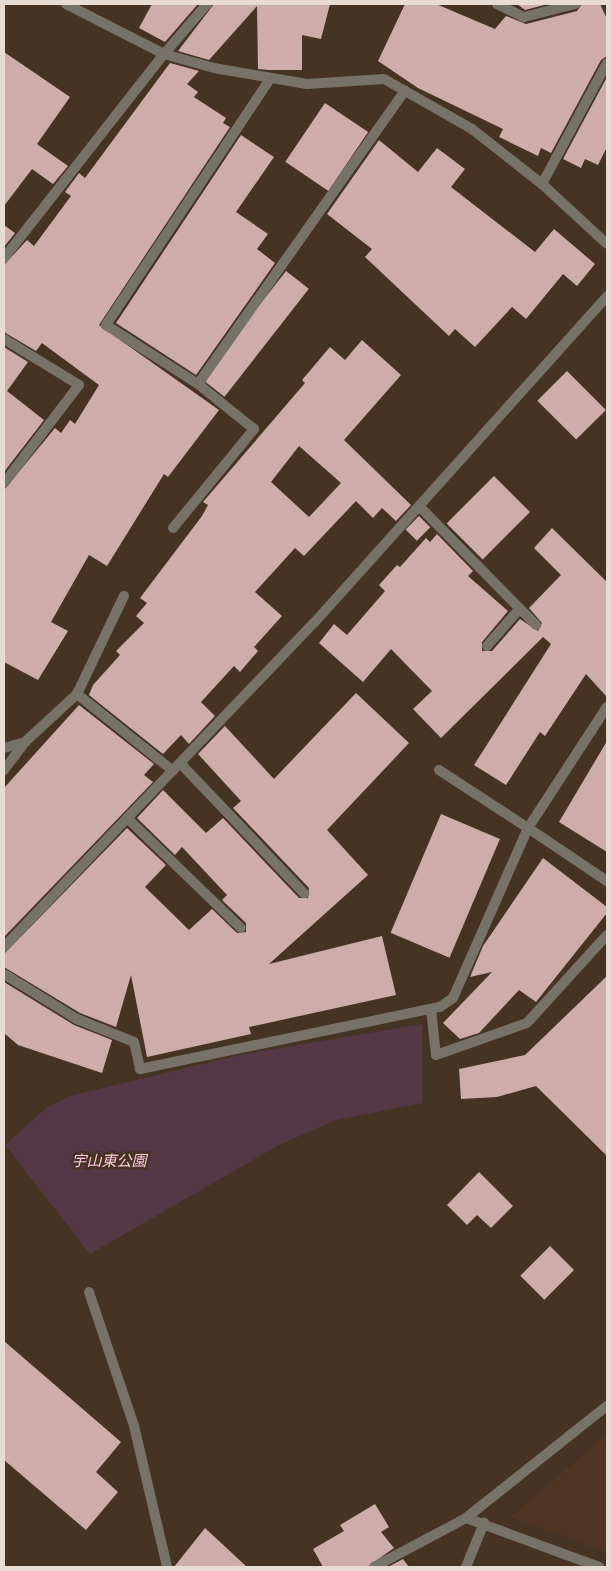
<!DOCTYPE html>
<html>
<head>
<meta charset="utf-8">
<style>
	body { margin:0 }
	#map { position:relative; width:611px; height:1571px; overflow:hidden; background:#463323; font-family:"Playfair Display","Noto Sans JP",serif }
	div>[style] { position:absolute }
	.built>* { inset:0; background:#503622 }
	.green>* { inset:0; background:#563746 }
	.building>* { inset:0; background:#cdaca9; transform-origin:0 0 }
	.service>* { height:10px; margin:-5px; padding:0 5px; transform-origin:5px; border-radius:5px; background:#777368 }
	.minor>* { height:10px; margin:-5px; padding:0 5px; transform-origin:5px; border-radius:5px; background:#777368 }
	span { translate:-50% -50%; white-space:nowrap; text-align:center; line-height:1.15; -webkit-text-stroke:5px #463323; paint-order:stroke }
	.park-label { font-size:15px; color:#fbc7de; font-style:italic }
	.frame { position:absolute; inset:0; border:5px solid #e8dbd2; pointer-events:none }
</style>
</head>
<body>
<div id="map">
	<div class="built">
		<i style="clip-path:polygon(607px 1435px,607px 1553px,510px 1517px)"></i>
	</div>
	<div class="green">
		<i style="clip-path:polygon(422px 1024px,422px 1103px,336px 1120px,279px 1145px,90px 1254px,5px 1145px,47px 1107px,70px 1096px,240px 1055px)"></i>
	</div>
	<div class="building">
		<i style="clip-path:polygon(152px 4px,198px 4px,165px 42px,139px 28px)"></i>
		<i style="clip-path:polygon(214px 4px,330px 4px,321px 39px,302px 35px,302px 70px,269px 70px,258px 69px,257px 6px,209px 60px,178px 51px)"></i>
		<i style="clip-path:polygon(405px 4px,436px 4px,495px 29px,506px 16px,526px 24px,577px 11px,582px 4px,600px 4px,607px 19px,607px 56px,601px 60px,551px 153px,541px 148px,538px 156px,499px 137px,503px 129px,418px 88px,378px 61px)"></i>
		<i style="clip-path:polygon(517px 4px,548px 4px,525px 10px)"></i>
		<i style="clip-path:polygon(4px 52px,70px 97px,37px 144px,68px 166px,53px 184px,32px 169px,4px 206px)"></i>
		<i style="clip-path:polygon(170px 63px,199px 71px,187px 84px,198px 92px,194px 97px,226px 118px,223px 123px,230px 127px,99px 325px,219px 410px,168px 477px,164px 474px,107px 566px,89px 555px,51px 622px,68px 631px,38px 680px,4px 662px,4px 490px,55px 428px,61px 433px,70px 420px,75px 424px,99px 385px,42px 343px,36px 351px,4px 332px,4px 265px,27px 240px,34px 246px,71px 196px,65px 192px,79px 173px,85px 178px)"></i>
		<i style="clip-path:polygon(607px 77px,607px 147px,598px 165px,585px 159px,581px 168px,563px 159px)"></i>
		<i style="left:325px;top:103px;width:52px;height:71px;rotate:34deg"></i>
		<i style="clip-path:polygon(241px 135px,274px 157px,236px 212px,268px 234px,257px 249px,275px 263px,196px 375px,116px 323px)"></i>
		<i style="clip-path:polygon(379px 140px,418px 172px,437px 148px,465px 169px,451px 187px,535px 252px,554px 229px,595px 264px,577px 286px,563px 274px,526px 319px,512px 307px,475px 347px,455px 329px,449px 336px,365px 257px,372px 249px,327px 214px)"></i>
		<i style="clip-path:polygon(4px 225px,15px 233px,4px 247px)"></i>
		<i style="left:286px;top:271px;width:29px;height:137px;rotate:38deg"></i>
		<i style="clip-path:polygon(evenodd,362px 340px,401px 375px,344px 440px,411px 505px,396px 521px,382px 508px,373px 518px,356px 501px,304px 556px,295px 548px,255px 592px,282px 616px,254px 647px,258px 651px,240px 672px,234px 666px,201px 702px,215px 716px,189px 744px,181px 735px,163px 754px,89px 695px,93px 685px,120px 655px,116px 651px,144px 623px,136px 616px,147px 603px,140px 598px,202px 516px,208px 505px,203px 502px,305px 383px,302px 380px,330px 347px,345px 360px,362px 340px,299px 446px,341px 483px,309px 517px,271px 482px,299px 446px)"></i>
		<i style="clip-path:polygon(4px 347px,28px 362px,7px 391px,44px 420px,4px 472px)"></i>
		<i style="left:567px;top:371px;width:55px;height:42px;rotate:45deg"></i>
		<i style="left:494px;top:476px;width:51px;height:67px;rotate:45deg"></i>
		<i style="left:419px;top:516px;width:16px;height:19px;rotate:45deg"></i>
		<i style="clip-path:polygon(552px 528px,607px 582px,607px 697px,586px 674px,545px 736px,540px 732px,506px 785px,474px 765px,551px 644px,543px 637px,441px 738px,413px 709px,432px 691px,391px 649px,363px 682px,319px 643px,334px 624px,347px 635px,385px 591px,379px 585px,397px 565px,400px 567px,426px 538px,430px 542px,437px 534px,473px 571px,468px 576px,508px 611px,482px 642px,482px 651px,492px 651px,520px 619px,538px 631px,542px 623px,529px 608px,561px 575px,534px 548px)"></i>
		<i style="clip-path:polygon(356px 693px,409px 743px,327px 830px,368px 875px,269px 964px,382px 936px,396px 995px,249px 1027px,251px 1034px,147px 1057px,131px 975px,116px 1027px,80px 1013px,4px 967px,4px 954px,127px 828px,166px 865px,145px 887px,189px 930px,212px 909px,237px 933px,246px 932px,246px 923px,222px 900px,227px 895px,182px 847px,175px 855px,137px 818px,163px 790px,206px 833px,223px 818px,299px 898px,308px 898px,309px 888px,233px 808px,241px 801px,198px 754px,225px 726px,274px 779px)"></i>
		<i style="clip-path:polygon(79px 705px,154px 764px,144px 775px,153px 782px,4px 937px,4px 788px)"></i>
		<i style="clip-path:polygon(607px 741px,607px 852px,559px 822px)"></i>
		<i style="left:441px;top:814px;width:64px;height:129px;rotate:23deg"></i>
		<i style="clip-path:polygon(543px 858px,607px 907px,607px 913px,536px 1002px,519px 990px,479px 1033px,460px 1039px,443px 1023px,492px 972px,470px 977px,483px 946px)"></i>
		<i style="clip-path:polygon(607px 976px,607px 1156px,536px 1086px,497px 1097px,461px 1099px,459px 1069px,525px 1055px)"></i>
		<i style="clip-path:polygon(4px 982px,74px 1025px,112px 1040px,102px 1073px,18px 1045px,4px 1033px)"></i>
		<i style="clip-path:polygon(479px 1172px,513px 1206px,491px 1228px,477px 1215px,467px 1225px,447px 1205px)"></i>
		<i style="left:550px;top:1246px;width:34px;height:42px;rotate:45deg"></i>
		<i style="clip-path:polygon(4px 1341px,121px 1442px,96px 1472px,118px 1492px,86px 1530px,4px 1460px)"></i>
		<i style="clip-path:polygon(375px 1504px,389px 1527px,381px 1532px,394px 1548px,367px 1567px,323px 1567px,313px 1549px,344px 1531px,340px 1525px)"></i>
		<i style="clip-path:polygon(205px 1528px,247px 1567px,174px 1567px)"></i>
		<i style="clip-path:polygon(403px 1559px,409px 1567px,388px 1567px)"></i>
	</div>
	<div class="service">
		<i style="left:164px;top:54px;width:66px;rotate:-49.3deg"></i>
		<i style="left:419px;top:506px;width:167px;rotate:45.5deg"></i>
		<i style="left:487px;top:646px;width:50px;rotate:-49deg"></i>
		<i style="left:77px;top:694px;width:109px;rotate:-64.4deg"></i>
		<i style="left:180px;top:763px;width:180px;rotate:46.4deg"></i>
		<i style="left:439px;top:770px;width:106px;rotate:33.1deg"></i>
		<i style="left:127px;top:818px;width:158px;rotate:44deg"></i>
	</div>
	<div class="minor">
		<i style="left:66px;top:4px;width:110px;rotate:27deg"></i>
		<i style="left:164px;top:54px;width:52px;rotate:15.6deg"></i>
		<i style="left:214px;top:68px;width:94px;rotate:9.8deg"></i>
		<i style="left:307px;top:84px;width:77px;rotate:-3.7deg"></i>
		<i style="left:384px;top:79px;width:101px;rotate:29.6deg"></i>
		<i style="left:472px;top:129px;width:89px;rotate:38.2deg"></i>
		<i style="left:542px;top:184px;width:88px;rotate:42.7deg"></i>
		<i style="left:497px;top:4px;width:30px;rotate:26deg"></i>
		<i style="left:524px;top:17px;width:53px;rotate:-14.3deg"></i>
		<i style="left:270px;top:79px;width:296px;rotate:123.7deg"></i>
		<i style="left:106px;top:325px;width:109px;rotate:32.7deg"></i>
		<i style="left:198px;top:384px;width:359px;rotate:-54.8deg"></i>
		<i style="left:542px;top:184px;width:137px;rotate:-61.8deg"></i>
		<i style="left:4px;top:258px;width:259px;rotate:-51.9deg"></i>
		<i style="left:4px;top:339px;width:88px;rotate:31.5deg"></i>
		<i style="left:79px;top:385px;width:123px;rotate:127.4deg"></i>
		<i style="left:173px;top:528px;width:128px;rotate:-50.7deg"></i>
		<i style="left:254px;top:429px;width:72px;rotate:-141.2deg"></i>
		<i style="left:4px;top:748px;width:22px;rotate:-16deg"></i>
		<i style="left:4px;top:770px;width:35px;rotate:-53deg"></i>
		<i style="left:25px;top:742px;width:71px;rotate:-42.7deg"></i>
		<i style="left:77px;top:694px;width:123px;rotate:38.7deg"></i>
		<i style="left:528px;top:828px;width:95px;rotate:33.9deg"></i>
		<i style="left:4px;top:947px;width:448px;rotate:-46.3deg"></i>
		<i style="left:314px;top:623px;width:439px;rotate:-48.1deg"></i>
		<i style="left:4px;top:974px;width:86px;rotate:31.7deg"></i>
		<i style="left:77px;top:1019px;width:61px;rotate:22deg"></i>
		<i style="left:134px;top:1042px;width:28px;rotate:77deg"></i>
		<i style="left:140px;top:1069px;width:306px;rotate:-11.7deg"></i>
		<i style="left:440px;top:1007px;width:16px;rotate:-35deg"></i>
		<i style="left:453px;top:998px;width:186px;rotate:-66.2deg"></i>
		<i style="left:528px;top:828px;width:145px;rotate:-56.9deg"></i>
		<i style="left:431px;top:1009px;width:46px;rotate:83.8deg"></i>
		<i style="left:436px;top:1055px;width:96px;rotate:-19.4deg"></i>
		<i style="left:527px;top:1023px;width:119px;rotate:-47.7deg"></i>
		<i style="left:89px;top:1292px;width:141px;rotate:71.4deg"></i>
		<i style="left:134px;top:1426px;width:145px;rotate:76.8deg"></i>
		<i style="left:466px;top:1518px;width:142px;rotate:20.2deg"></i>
		<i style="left:374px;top:1567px;width:104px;rotate:-28deg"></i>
		<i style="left:466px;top:1518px;width:180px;rotate:-38.5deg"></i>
		<i style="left:466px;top:1567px;width:48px;rotate:-67.8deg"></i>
	</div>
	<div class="park-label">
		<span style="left:109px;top:1161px">宇山東公園</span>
	</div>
	<div class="frame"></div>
</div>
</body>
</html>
